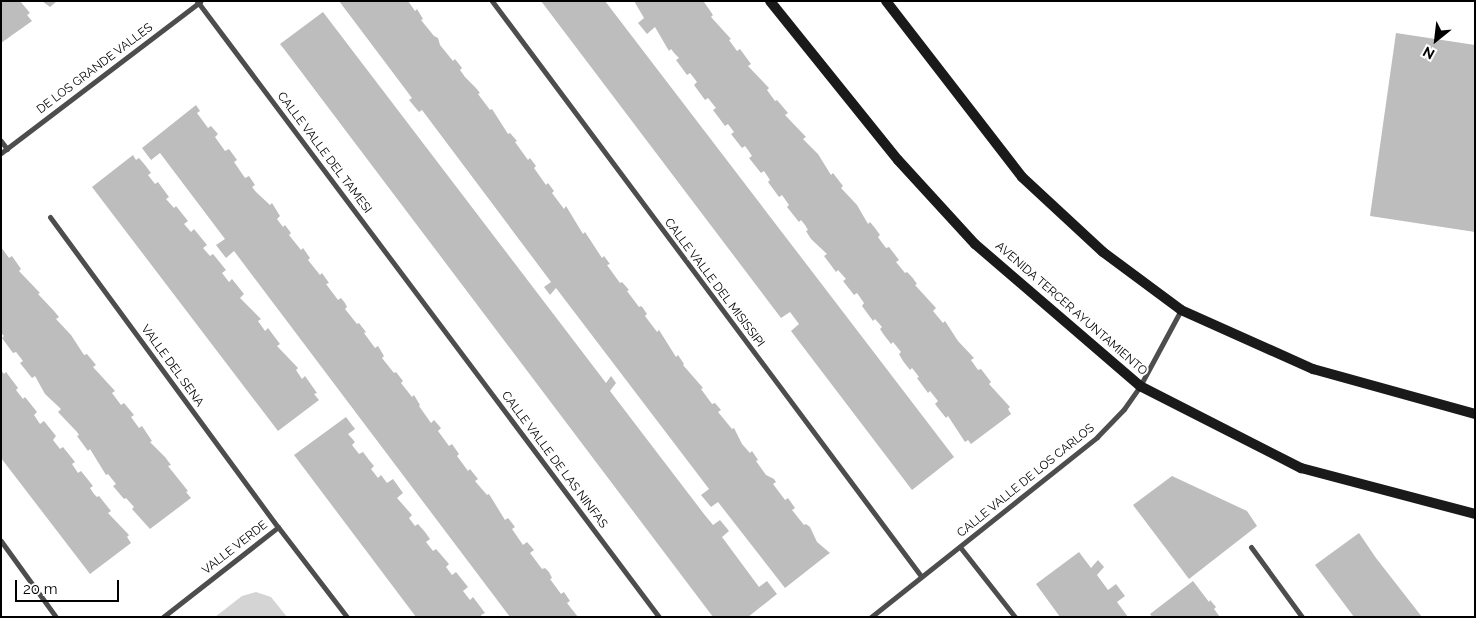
<!DOCTYPE html>
<html>
<head>
<meta charset="utf-8">
<style>
	body { margin:0 }
	#map { position:relative; width:1476px; height:618px; overflow:hidden; background:#fff; font-family:Raleway,sans-serif }
	div>[style] { position:absolute }
	.green>* { inset:0; background:#d4d4d4 }
	.building>* { inset:0; background:#bdbdbd }
	.street>* { height:5px; margin:-2.5px; padding:0 2.5px; transform-origin:2.5px; border-radius:2.5px; background:#4d4d4d }
	.secondary>* { height:10px; margin:-5px; padding:0 5px; transform-origin:5px; border-radius:5px; background:#1a1a1a }
	span { translate:-50% -50%; white-space:nowrap; text-align:center; line-height:1.15; -webkit-text-stroke:4px #fff; paint-order:stroke }
	.street-label { font-size:12px; color:#000 }
	.frame { position:absolute; inset:0; border:2px solid #000; pointer-events:none }
	.north { position:absolute; left:1411px; top:15px; width:50px; height:50px; -webkit-text-stroke:4px #fff; paint-order:stroke; rotate:209deg; font-size:14px; font-weight:700; line-height:20px; text-align:center; color:#000 }
	.north::after { content:''; display:block; margin:auto; width:18px; height:22px; background:#000; clip-path:polygon(50% 0,100% 100%,50% 72%,0 100%) }
	.scale { position:absolute; left:15px; top:580px; width:104px; height:22px; box-sizing:border-box; border:2px solid #000; border-top:0; padding-left:6px; font-size:15px; line-height:18px; white-space:nowrap; color:#000; -webkit-text-stroke:4px #fff; paint-order:stroke }
</style>
</head>
<body>
<div id="map">
	<div class="green">
		<i style="clip-path:polygon(256px 592px,271px 597px,287px 617px,215px 617px,242px 596px)"></i>
	</div>
	<div class="building">
		<i style="clip-path:polygon(1px 1px,20px 1px,30px 13px,27px 15px,32px 21px,1px 43px)"></i>
		<i style="clip-path:polygon(42px 1px,57px 1px,50px 7px)"></i>
		<i style="clip-path:polygon(339px 1px,408px 1px,415px 11px,417px 9px,423px 19px,421px 20px,434px 36px,438px 38px,440px 45px,453px 61px,455px 59px,462px 68px,460px 70px,465px 77px,476px 88px,480px 93px,478px 94px,490px 110px,492px 109px,508px 134px,510px 133px,517px 141px,515px 142px,528px 160px,530px 158px,536px 166px,534px 168px,546px 185px,548px 183px,554px 191px,552px 193px,564px 209px,566px 206px,583px 234px,585px 232px,602px 258px,604px 256px,610px 264px,607px 265px,620px 283px,622px 282px,629px 290px,627px 291px,639px 307px,641px 306px,643px 308px,647px 314px,645px 316px,657px 332px,659px 330px,676px 357px,678px 355px,684px 364px,683px 365px,703px 388px,701px 389px,712px 404px,715px 403px,721px 410px,718px 412px,732px 429px,734px 428px,742px 444px,750px 453px,752px 451px,758px 460px,756px 461px,766px 475px,774px 479px,776px 482px,773px 484px,785px 500px,788px 498px,795px 508px,792px 510px,804px 525px,806px 524px,810px 527px,817px 542px,830px 553px,827px 555px,785px 588px,718px 502px,711px 507px,701px 495px,709px 489px,556px 288px,550px 295px,544px 287px,551px 282px,422px 110px,419px 112px,409px 100px,412px 98px)"></i>
		<i style="clip-path:polygon(541px 1px,605px 1px,954px 457px,912px 490px,791px 331px,799px 324px,790px 312px,781px 318px)"></i>
		<i style="clip-path:polygon(634px 1px,704px 2px,713px 15px,711px 17px,731px 39px,729px 40px,737px 51px,740px 49px,751px 64px,748px 66px,769px 88px,767px 90px,775px 101px,777px 100px,788px 113px,785px 115px,806px 137px,803px 139px,818px 154px,831px 175px,833px 173px,843px 186px,841px 188px,857px 205px,868px 224px,870px 222px,875px 228px,880px 235px,878px 237px,880px 240px,886px 248px,889px 247px,899px 260px,896px 262px,905px 273px,907px 272px,912px 277px,917px 284px,915px 285px,936px 308px,933px 311px,943px 323px,945px 321px,958px 341px,974px 358px,971px 360px,978px 370px,981px 369px,991px 382px,989px 384px,1010px 407px,1008px 409px,1011px 414px,971px 444px,968px 440px,965px 442px,948px 416px,946px 418px,935px 404px,938px 401px,930px 391px,928px 393px,917px 378px,919px 377px,916px 373px,912px 368px,910px 370px,903px 361px,899px 354px,901px 352px,893px 342px,891px 344px,884px 335px,880px 329px,882px 327px,875px 319px,873px 321px,862px 306px,864px 303px,857px 293px,854px 295px,843px 281px,846px 279px,838px 270px,836px 272px,824px 256px,827px 254px,811px 239px,806px 231px,808px 230px,805px 225px,801px 220px,799px 222px,787px 207px,789px 205px,782px 195px,779px 197px,768px 182px,770px 180px,764px 171px,761px 173px,749px 158px,752px 156px,748px 150px,745px 146px,742px 148px,731px 134px,734px 132px,728px 124px,725px 126px,713px 110px,716px 108px,708px 98px,705px 100px,694px 85px,697px 82px,690px 73px,687px 75px,676px 60px,679px 58px,675px 54px,671px 49px,669px 51px,655px 27px,647px 34px,638px 23px,644px 18px)"></i>
		<i style="clip-path:polygon(323px 12px,606px 383px,611px 376px,616px 383px,610px 391px,704px 514px,713px 525px,720px 520px,729px 531px,722px 537px,759px 587px,767px 581px,777px 594px,748px 617px,713px 617px,284px 49px,280px 44px)"></i>
		<i style="clip-path:polygon(1396px 33px,1475px 45px,1475px 232px,1370px 216px)"></i>
		<i style="clip-path:polygon(196px 105px,200px 111px,197px 113px,208px 128px,211px 126px,218px 134px,215px 137px,225px 151px,229px 149px,237px 160px,234px 162px,245px 178px,249px 176px,255px 185px,252px 187px,256px 192px,270px 205px,272px 203px,280px 216px,277px 219px,283px 227px,285px 225px,291px 233px,289px 235px,301px 250px,303px 248px,310px 258px,308px 260px,320px 275px,322px 273px,329px 283px,326px 284px,338px 300px,341px 298px,345px 303px,347px 307px,345px 309px,357px 324px,359px 323px,362px 327px,366px 332px,364px 333px,375px 348px,378px 346px,384px 356px,382px 358px,394px 373px,396px 372px,403px 381px,401px 383px,412px 397px,414px 395px,420px 405px,419px 406px,431px 423px,434px 420px,441px 428px,438px 431px,449px 446px,452px 444px,459px 454px,457px 456px,468px 471px,470px 469px,478px 479px,475px 481px,487px 495px,489px 494px,505px 520px,508px 518px,512px 523px,515px 527px,512px 529px,523px 545px,527px 542px,534px 550px,530px 553px,542px 569px,545px 568px,549px 572px,552px 578px,550px 579px,561px 594px,564px 592px,570px 601px,567px 603px,578px 617px,510px 617px,234px 251px,226px 258px,216px 245px,225px 239px,160px 153px,151px 160px,142px 148px)"></i>
		<i style="clip-path:polygon(133px 155px,136px 160px,139px 158px,145px 165px,151px 173px,148px 175px,155px 184px,158px 182px,169px 197px,166px 199px,174px 208px,176px 206px,188px 221px,184px 224px,191px 232px,194px 229px,207px 245px,203px 248px,210px 256px,213px 254px,226px 270px,222px 273px,229px 282px,232px 279px,244px 294px,240px 298px,261px 319px,258px 321px,265px 331px,268px 328px,280px 344px,277px 346px,298px 368px,296px 370px,302px 379px,305px 376px,317px 393px,314px 394px,319px 400px,278px 431px,92px 187px)"></i>
		<i style="clip-path:polygon(1px 247px,9px 258px,12px 256px,21px 269px,19px 271px,40px 293px,38px 294px,54px 311px,59px 317px,56px 319px,71px 335px,84px 355px,87px 354px,96px 365px,93px 367px,115px 391px,112px 393px,121px 405px,124px 403px,134px 415px,131px 417px,139px 428px,142px 426px,152px 441px,150px 442px,165px 457px,171px 465px,168px 466px,188px 491px,186px 492px,191px 498px,150px 529px,132px 509px,134px 507px,126px 498px,124px 499px,113px 486px,116px 484px,108px 474px,106px 475px,90px 449px,88px 451px,77px 436px,79px 435px,77px 432px,58px 412px,61px 409px,45px 394px,35px 376px,32px 378px,20px 363px,23px 361px,16px 352px,13px 353px,2px 338px,4px 336px,1px 333px)"></i>
		<i style="clip-path:polygon(1px 370px,4px 374px,6px 372px,18px 388px,16px 390px,23px 399px,25px 397px,37px 412px,34px 415px,40px 424px,44px 421px,56px 436px,53px 440px,60px 449px,63px 447px,75px 462px,72px 464px,78px 473px,81px 471px,93px 486px,90px 488px,94px 494px,97px 497px,99px 496px,111px 511px,108px 513px,129px 535px,127px 537px,131px 543px,90px 574px,1px 458px)"></i>
		<i style="clip-path:polygon(346px 417px,355px 429px,348px 434px,355px 442px,352px 445px,359px 454px,363px 452px,369px 460px,374px 466px,371px 469px,378px 478px,381px 475px,387px 483px,393px 479px,403px 493px,397px 498px,412px 515px,409px 518px,415px 526px,418px 524px,425px 532px,430px 539px,426px 542px,433px 551px,436px 549px,449px 564px,446px 567px,452px 575px,456px 572px,468px 587px,463px 591px,470px 600px,473px 597px,485px 613px,481px 615px,482px 617px,416px 617px,294px 455px)"></i>
		<i style="clip-path:polygon(1172px 476px,1247px 511px,1257px 526px,1189px 579px,1133px 505px)"></i>
		<i style="clip-path:polygon(1359px 533px,1376px 558px,1422px 617px,1354px 617px,1315px 565px)"></i>
		<i style="clip-path:polygon(1079px 552px,1091px 568px,1098px 560px,1104px 567px,1097px 575px,1108px 590px,1116px 584px,1125px 596px,1117px 602px,1128px 617px,1060px 617px,1036px 584px)"></i>
		<i style="clip-path:polygon(1193px 581px,1209px 602px,1210px 600px,1216px 607px,1214px 609px,1220px 617px,1152px 617px,1150px 614px)"></i>
	</div>
	<div class="street">
		<i style="left:197px;top:1px;width:770px;rotate:53.13deg"></i>
		<i style="left:492px;top:1px;width:717px;rotate:53.27deg"></i>
		<i style="left:1px;top:141px;width:10px;rotate:53deg"></i>
		<i style="left:1px;top:153px;width:250px;rotate:-37.2deg"></i>
		<i style="left:50px;top:217px;width:385px;rotate:53.7deg"></i>
		<i style="left:1px;top:541px;width:94px;rotate:54.1deg"></i>
		<i style="left:960px;top:547px;width:89px;rotate:51.8deg"></i>
		<i style="left:1251px;top:547px;width:87px;rotate:53.9deg"></i>
		<i style="left:163px;top:617px;width:146px;rotate:-38deg"></i>
		<i style="left:278px;top:527px;width:113px;rotate:52.5deg"></i>
		<i style="left:871px;top:617px;width:289px;rotate:-38.5deg"></i>
		<i style="left:1097px;top:437px;width:39px;rotate:-46deg"></i>
		<i style="left:1124px;top:409px;width:28px;rotate:-55deg"></i>
		<i style="left:1140px;top:386px;width:86px;rotate:-61.7deg"></i>
	</div>
	<div class="secondary">
		<i style="left:770px;top:1px;width:204px;rotate:51.2deg"></i>
		<i style="left:898px;top:160px;width:114px;rotate:47.5deg"></i>
		<i style="left:975px;top:244px;width:218px;rotate:40.7deg"></i>
		<i style="left:1140px;top:386px;width:181px;rotate:27deg"></i>
		<i style="left:1301px;top:468px;width:180px;rotate:14.8deg"></i>
		<i style="left:886px;top:1px;width:222px;rotate:52.3deg"></i>
		<i style="left:1022px;top:177px;width:110px;rotate:42.8deg"></i>
		<i style="left:1103px;top:252px;width:97px;rotate:36.6deg"></i>
		<i style="left:1181px;top:310px;width:145px;rotate:24.1deg"></i>
		<i style="left:1313px;top:369px;width:168px;rotate:15.5deg"></i>
	</div>
	<div class="street-label">
		<span style="left:95px;top:69px;rotate:-37deg">DE LOS GRANDE VALLES</span>
		<span style="left:324px;top:153px;rotate:53deg">CALLE VALLE DEL TAMESI</span>
		<span style="left:714px;top:283px;rotate:53deg">CALLE VALLE DEL MISISSIPI</span>
		<span style="left:1071px;top:309px;rotate:41deg">AVENIDA TERCER AYUNTAMIENTO</span>
		<span style="left:172px;top:366px;rotate:54deg">VALLE DEL SENA</span>
		<span style="left:554px;top:460px;rotate:53deg">CALLE VALLE DE LAS NINFAS</span>
		<span style="left:1026px;top:481px;rotate:-39deg">CALLE VALLE DE LOS CARLOS</span>
		<span style="left:235px;top:548px;rotate:-38deg">VALLE VERDE</span>
	</div>
	<div class="frame"></div>
	<div class="north">N</div>
	<div class="scale">20 m</div>
</div>
</body>
</html>
